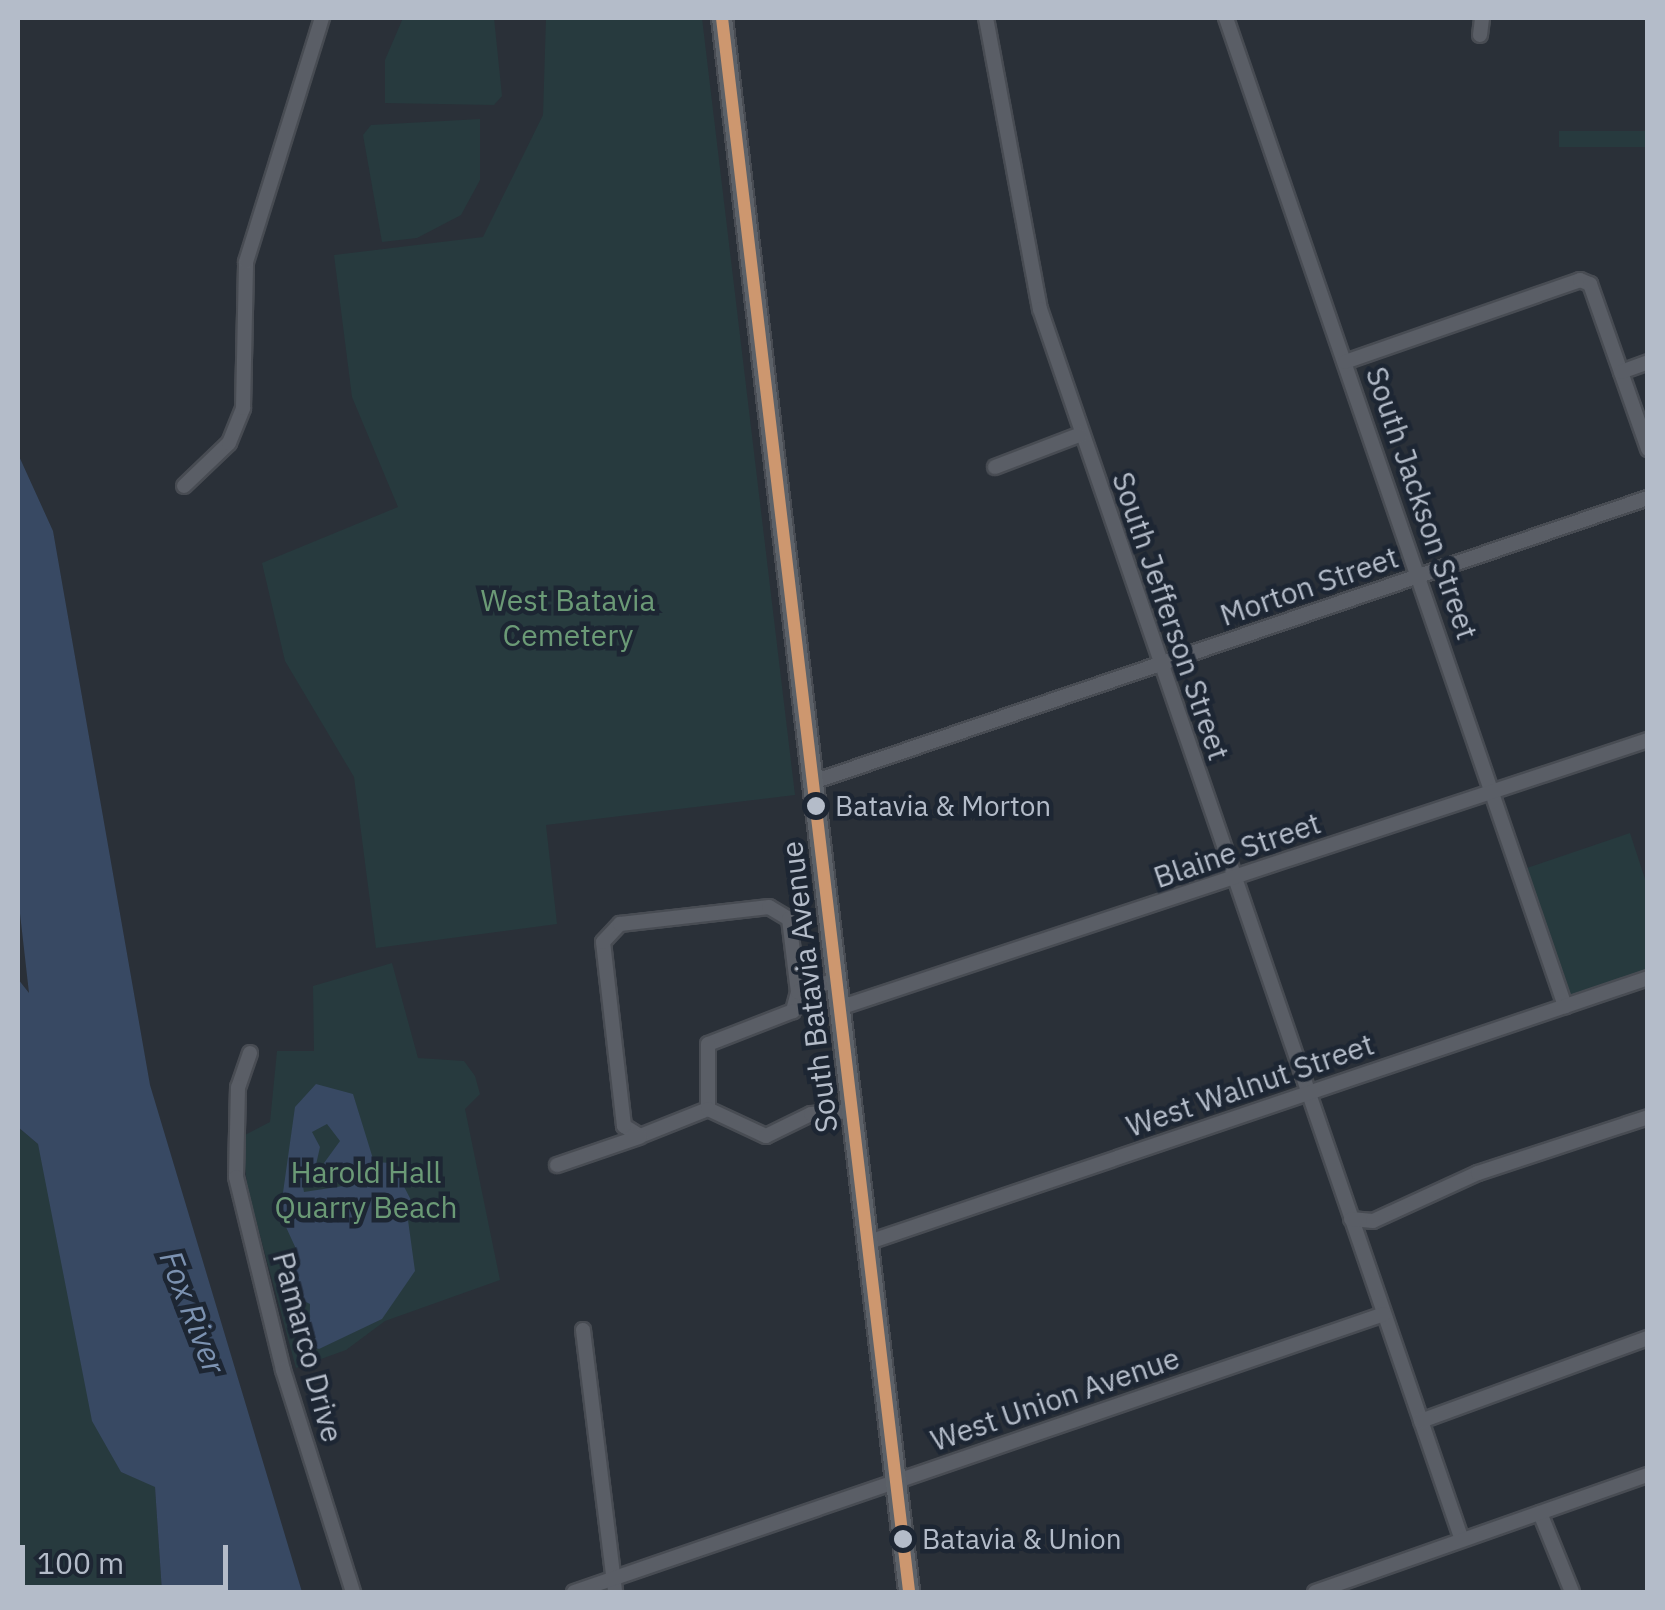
<!DOCTYPE html>
<html>
<head>
<meta charset="utf-8">
<style>
	body { margin:0 }
	#map { position:relative; width:1665px; height:1610px; overflow:hidden; background:#2a3038; font-family:"IBM Plex Sans",sans-serif }
	div>[style] { position:absolute }
	.green>* { inset:0; background:#273a3e; transform-origin:0 0 }
	.water>* { inset:0; background:#384963 }
	.roads { filter:drop-shadow(2px 0 #484c53) drop-shadow(-2px 0 #484c53) drop-shadow(0 2px #484c53) drop-shadow(0 -2px #484c53) }
	.street>* { height:14px; margin:-7px; padding:0 7px; transform-origin:7px; border-radius:7px; background:#5a5e66 }
	.primary>* { height:20px; margin:-10px; padding:0 10px; transform-origin:10px; border-radius:10px; background:#5c6168 }
	.bus-1>* { height:12px; margin:-6px; padding:0 6px; transform-origin:6px; border-radius:6px; background:#cd976f }
	.dots>* { width:28px; height:28px; translate:-50% -50%; box-sizing:border-box; border:5px solid #1d2633; border-radius:50% }
	span { translate:-50% -50%; white-space:nowrap; text-align:center; line-height:1.15; -webkit-text-stroke:9px #1d2633; paint-order:stroke }
	.bus-label { font-size:28px; color:#b4bcc9 }
	.left { translate:0 -50%; text-align:left }
	.street-label { font-size:30px; color:#b4bcc9 }
	.park-label { font-size:30px; color:#6b9a76 }
	.water-label { font-size:32px; color:#7c92b1; font-style:italic }
	.frame { position:absolute; inset:0; border:20px solid #b4bcc9; pointer-events:none }
	.scale { position:absolute; left:20px; top:1545px; width:208px; height:45px; box-sizing:border-box; border:5px solid #b4bcc9; border-top:0; padding-left:12px; font-size:30px; line-height:35px; white-space:nowrap; color:#b4bcc9; -webkit-text-stroke:8px #1d2633; paint-order:stroke }
</style>
</head>
<body>
<div id="map">
	<div class="green">
		<i style="clip-path:polygon(403px 18px,494px 18px,502px 96px,494px 105px,385px 103px,385px 60px)"></i>
		<i style="clip-path:polygon(546px 18px,702px 18px,795px 795px,546px 825px,557px 924px,376px 948px,354px 777px,285px 661px,262px 563px,398px 507px,352px 397px,334px 255px,483px 237px,543px 115px)"></i>
		<i style="clip-path:polygon(480px 119px,480px 180px,461px 215px,417px 238px,382px 242px,363px 135px,371px 125px)"></i>
		<i style="left:1647px;top:131px;width:16px;height:88px;rotate:90deg"></i>
		<i style="clip-path:polygon(1630px 833px,1647px 885px,1647px 974px,1566px 1002px,1521px 870px)"></i>
		<i style="clip-path:polygon(392px 963px,418px 1058px,464px 1061px,475px 1076px,480px 1094px,465px 1109px,500px 1280px,385px 1321px,346px 1350px,296px 1368px,248px 1191px,241px 1137px,270px 1122px,277px 1051px,314px 1051px,313px 986px)"></i>
		<i style="clip-path:polygon(18px 1127px,38px 1144px,121px 1472px,155px 1486px,162px 1592px,18px 1592px)"></i>
	</div>
	<div class="water">
		<i style="clip-path:polygon(18px 454px,53px 531px,150px 1085px,302px 1592px,162px 1592px,155px 1487px,121px 1472px,92px 1421px,38px 1144px,18px 1127px,18px 979px,29px 993px,18px 896px)"></i>
		<i style="clip-path:polygon(evenodd,316px 1084px,353px 1094px,374px 1162px,392px 1163px,416px 1210px,408px 1220px,415px 1271px,382px 1319px,319px 1349px,309px 1345px,310px 1304px,294px 1296px,297px 1251px,280px 1214px,295px 1107px,316px 1084px,327px 1124px,340px 1141px,324px 1163px,343px 1186px,304px 1192px,302px 1181px,313px 1178px,320px 1147px,312px 1132px,327px 1124px)"></i>
	</div>
	<div class="roads">
		<div class="street">
			<i style="left:986px;top:18px;width:296px;rotate:79.5deg"></i>
			<i style="left:1040px;top:309px;width:1301px;rotate:71.08deg"></i>
			<i style="left:1226px;top:18px;width:1045px;rotate:71.06deg"></i>
			<i style="left:1480px;top:35px;width:17px;rotate:-83deg"></i>
			<i style="left:1345px;top:362px;width:249px;rotate:-19.2deg"></i>
			<i style="left:1580px;top:280px;width:11px;rotate:22deg"></i>
			<i style="left:1590px;top:284px;width:175px;rotate:70.6deg"></i>
			<i style="left:1621px;top:372px;width:29px;rotate:-20deg"></i>
			<i style="left:995px;top:467px;width:90px;rotate:-20.9deg"></i>
			<i style="left:184px;top:486px;width:62px;rotate:-43.7deg"></i>
			<i style="left:229px;top:443px;width:38px;rotate:-68deg"></i>
			<i style="left:243px;top:408px;width:146px;rotate:-88.8deg"></i>
			<i style="left:246px;top:262px;width:256px;rotate:-72.7deg"></i>
			<i style="left:816px;top:781px;width:879px;rotate:-18.79deg"></i>
			<i style="left:798px;top:992px;width:20px;rotate:105deg"></i>
			<i style="left:793px;top:1011px;width:91px;rotate:158.8deg"></i>
			<i style="left:708px;top:1044px;width:65px;rotate:90deg"></i>
			<i style="left:708px;top:1109px;width:73px;rotate:158.3deg"></i>
			<i style="left:640px;top:1136px;width:19px;rotate:-148deg"></i>
			<i style="left:624px;top:1126px;width:185px;rotate:-96.5deg"></i>
			<i style="left:603px;top:942px;width:25px;rotate:-47deg"></i>
			<i style="left:620px;top:924px;width:150px;rotate:-6.5deg"></i>
			<i style="left:769px;top:907px;width:23px;rotate:31deg"></i>
			<i style="left:789px;top:919px;width:74px;rotate:83deg"></i>
			<i style="left:798px;top:992px;width:43px;rotate:-17.6deg"></i>
			<i style="left:842px;top:1007px;width:849px;rotate:-18.33deg"></i>
			<i style="left:250px;top:1053px;width:36px;rotate:109deg"></i>
			<i style="left:238px;top:1087px;width:90px;rotate:91.3deg"></i>
			<i style="left:236px;top:1177px;width:199px;rotate:76.3deg"></i>
			<i style="left:283px;top:1370px;width:233px;rotate:72.5deg"></i>
			<i style="left:708px;top:1109px;width:64px;rotate:25deg"></i>
			<i style="left:766px;top:1136px;width:50px;rotate:-26.1deg"></i>
			<i style="left:811px;top:1114px;width:43px;rotate:-4deg"></i>
			<i style="left:557px;top:1165px;width:87px;rotate:-18.9deg"></i>
			<i style="left:1351px;top:1219px;width:22px;rotate:5deg"></i>
			<i style="left:1373px;top:1221px;width:115px;rotate:-24.6deg"></i>
			<i style="left:1478px;top:1173px;width:179px;rotate:-18.2deg"></i>
			<i style="left:869px;top:1242px;width:823px;rotate:-18.72deg"></i>
			<i style="left:583px;top:1330px;width:264px;rotate:83deg"></i>
			<i style="left:1421px;top:1421px;width:242px;rotate:-20.1deg"></i>
			<i style="left:1540px;top:1513px;width:85px;rotate:67.9deg"></i>
			<i style="left:574px;top:1592px;width:856px;rotate:-18.94deg"></i>
			<i style="left:1315px;top:1592px;width:353px;rotate:-19.4deg"></i>
		</div>
		<div class="primary">
			<i style="left:722px;top:18px;width:1585px;rotate:83.22deg"></i>
		</div>
	</div>
	<div class="bus-1">
		<i style="left:722px;top:18px;width:1585px;rotate:83.22deg"></i>
	</div>
	<div class="dots">
		<i style="left:816px;top:806px;background:#b4bcc9"></i>
		<i style="left:903px;top:1539px;background:#b4bcc9"></i>
	</div>
	<div class="bus-label">
		<span class="left" style="left:835px;top:806px">Batavia &amp; Morton</span>
		<span class="left" style="left:922px;top:1539px">Batavia &amp; Union</span>
	</div>
	<div class="street-label">
		<span style="left:1422px;top:503px;rotate:71deg">South Jackson Street</span>
		<span style="left:1309px;top:586px;rotate:-19deg">Morton Street</span>
		<span style="left:1171px;top:616px;rotate:71deg">South Jefferson Street</span>
		<span style="left:1237px;top:850px;rotate:-19deg">Blaine Street</span>
		<span style="left:809px;top:987px;rotate:-97deg">South Batavia Avenue</span>
		<span style="left:1250px;top:1085px;rotate:-19deg">West Walnut Street</span>
		<span style="left:308px;top:1347px;rotate:75deg">Pamarco Drive</span>
		<span style="left:1055px;top:1399px;rotate:-19deg">West Union Avenue</span>
	</div>
	<div class="park-label">
		<span style="left:568px;top:617px">West Batavia<br>Cemetery</span>
		<span style="left:366px;top:1189px">Harold Hall<br>Quarry Beach</span>
	</div>
	<div class="water-label">
		<span style="left:193px;top:1312px;rotate:69deg">Fox River</span>
	</div>
	<div class="frame"></div>
	<div class="scale">100 m</div>
</div>
</body>
</html>
